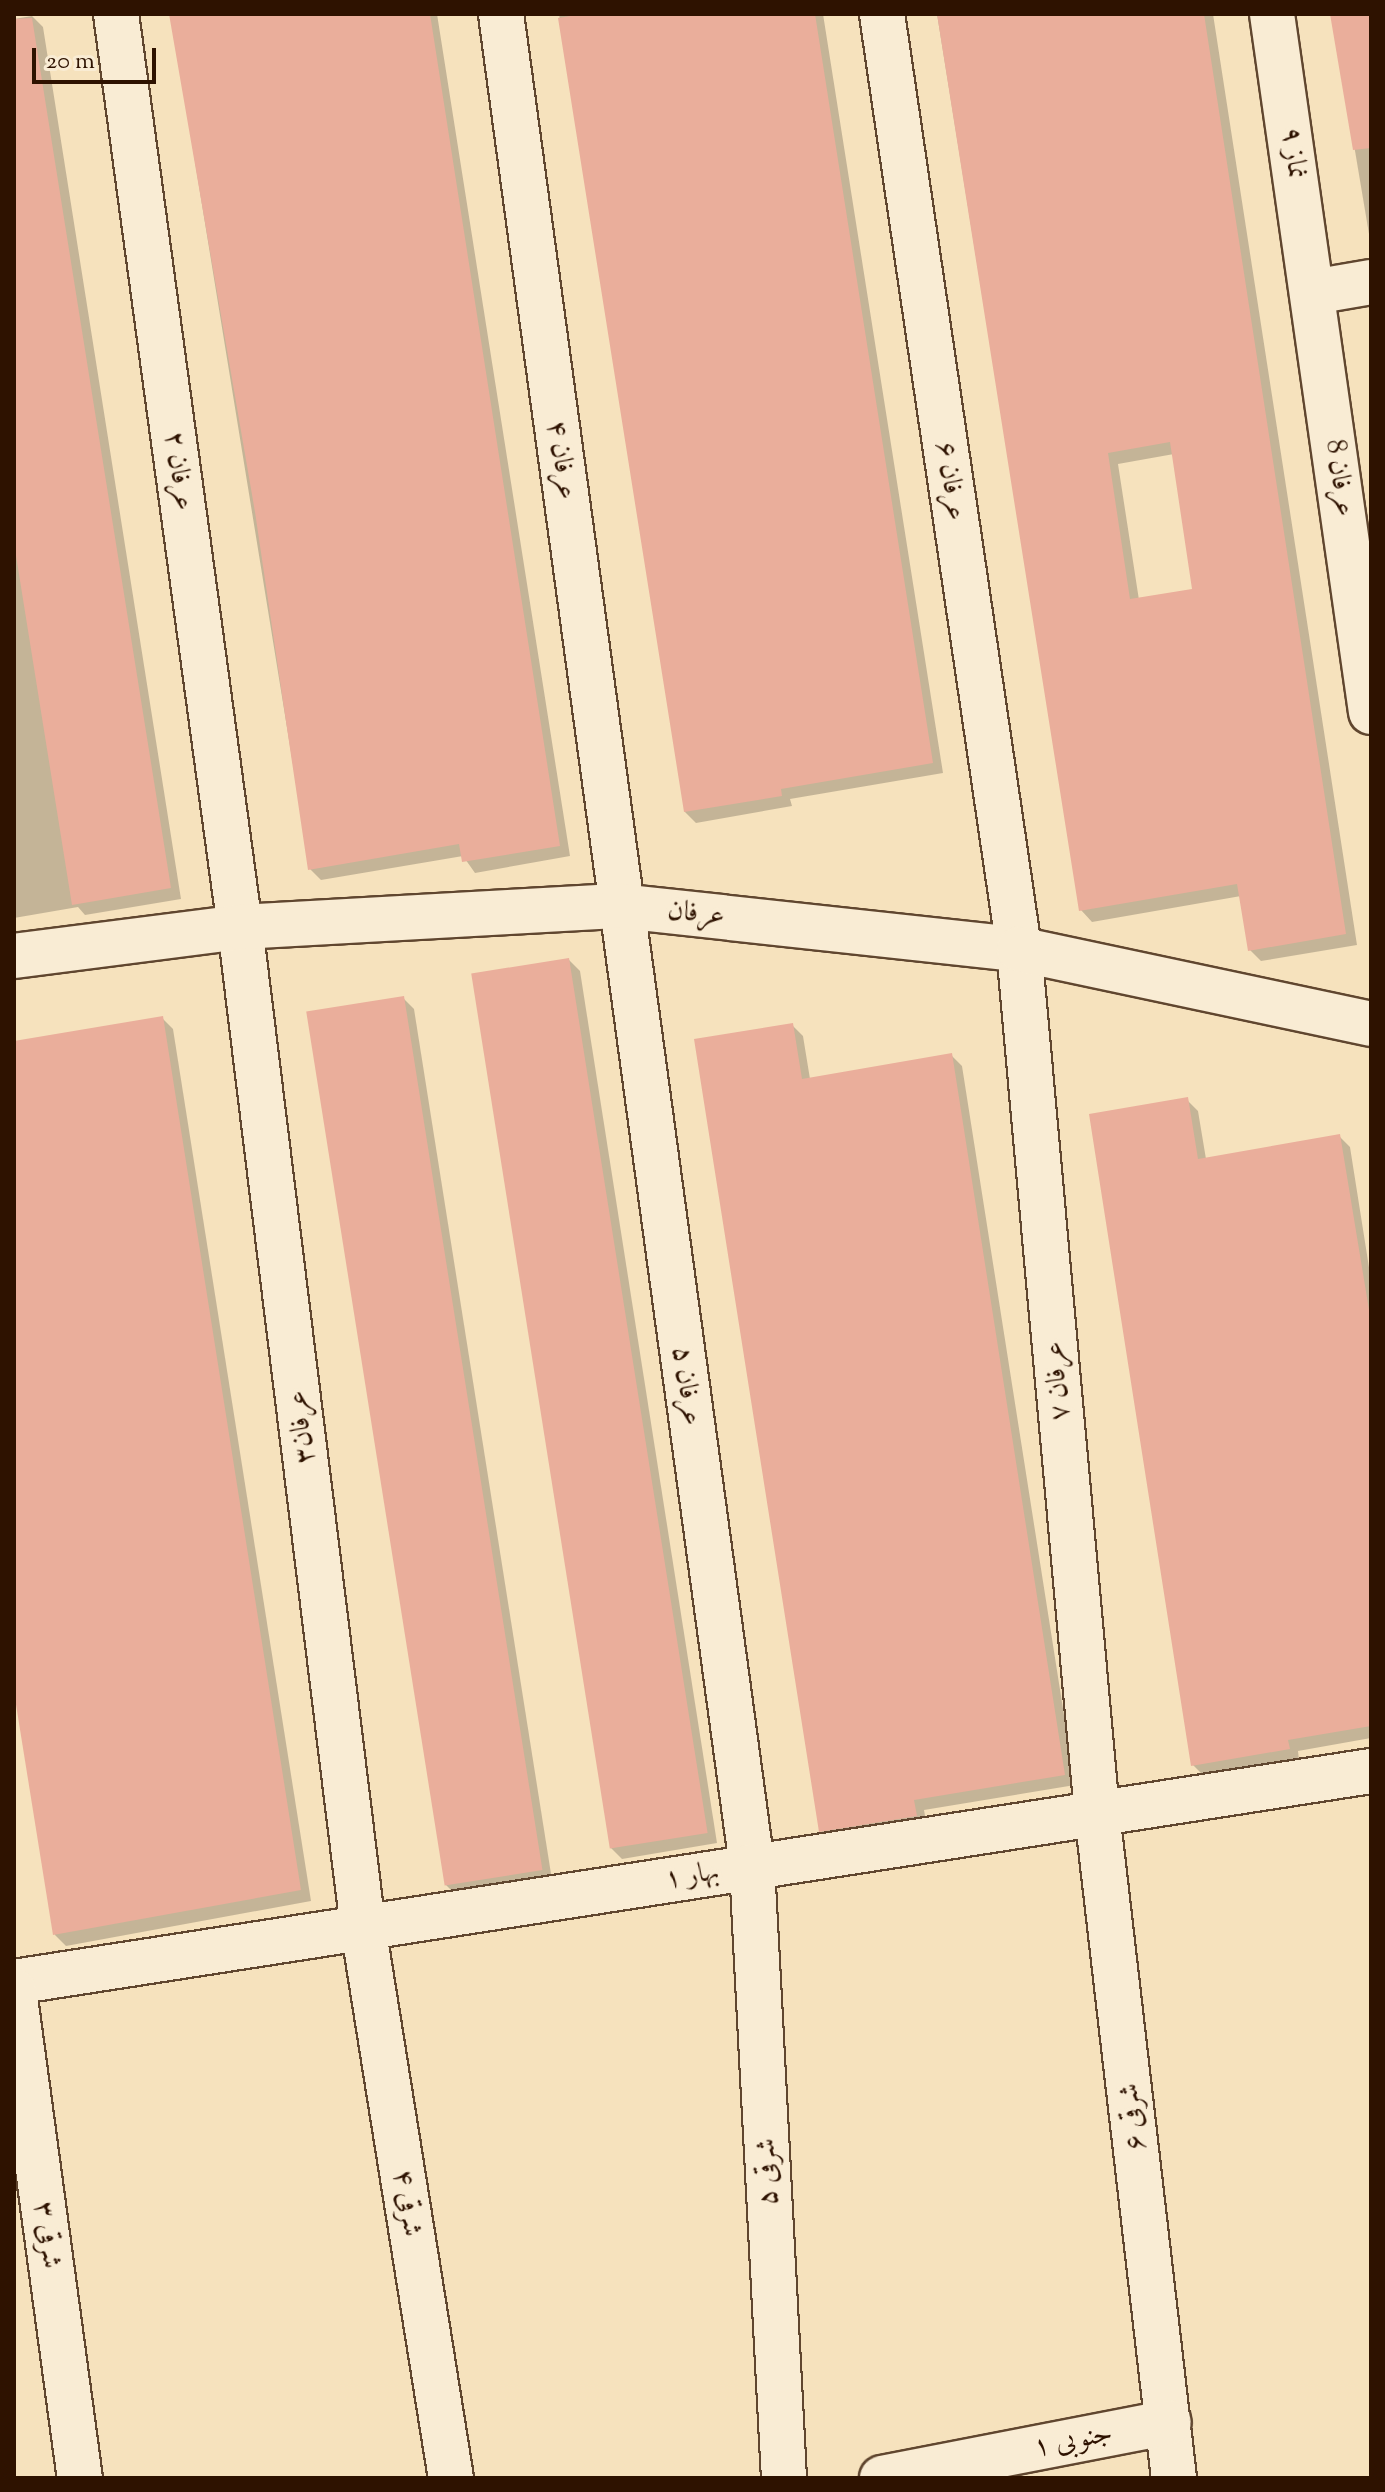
<!DOCTYPE html>
<html>
<head>
<meta charset="utf-8">
<style>
	body { margin:0 }
	#map { position:relative; width:1385px; height:2492px; overflow:hidden; background:#f6e2bd; font-family:"Sorts Mill Goudy",Amiri,serif }
	div>[style] { position:absolute }
	.shadow>* { inset:0; background:#0003 }
	.building>* { inset:0; background:#eaae9b; transform-origin:0 0 }
	.roads { filter:drop-shadow(2px 0 #60462f) drop-shadow(-2px 0 #60462f) drop-shadow(0 2px #60462f) drop-shadow(0 -2px #60462f) }
	.street>* { height:44px; margin:-22px; padding:0 22px; transform-origin:22px; border-radius:22px; background:#f9ecd4 }
	span { translate:-50% -50%; white-space:nowrap; text-align:center; line-height:1.15; -webkit-text-stroke:8px #f9ecd4; paint-order:stroke }
	.street-label { font-size:28px; color:#2e1200 }
	.frame { position:absolute; inset:0; border:16px solid #2e1200; pointer-events:none }
	.scale { position:absolute; left:32px; top:48px; width:124px; height:36px; box-sizing:border-box; border:4px solid #2e1200; border-top:0; padding-left:10px; font-size:24px; line-height:28px; white-space:nowrap; color:#2e1200; -webkit-text-stroke:6px #f9ecd4; paint-order:stroke }
</style>
</head>
<body>
<div id="map">
	<div class="shadow">
		<i style="clip-path:polygon(171px 14px,437px 14px,570px 856px,475px 873px,463px 856px,321px 880px,310px 869px)"></i>
		<i style="clip-path:polygon(559px 14px,823px 14px,943px 773px,790px 799px,792px 806px,696px 823px,685px 812px)"></i>
		<i style="clip-path:polygon(evenodd,937px 14px,1213px 14px,1357px 945px,1261px 961px,1250px 950px,1241px 896px,1092px 922px,1081px 910px,937px 14px,1174px 454px,1194px 590px,1139px 600px,1118px 464px,1174px 454px)"></i>
		<i style="clip-path:polygon(1332px 14px,1371px 14px,1371px 246px)"></i>
		<i style="clip-path:polygon(32px 16px,43px 27px,181px 899px,85px 915px,78px 907px,14px 918px,14px 19px)"></i>
		<i style="clip-path:polygon(569px 960px,580px 971px,717px 1843px,622px 1859px,611px 1848px)"></i>
		<i style="clip-path:polygon(403px 998px,414px 1009px,552px 1880px,457px 1896px,446px 1885px)"></i>
		<i style="clip-path:polygon(162px 1018px,173px 1029px,311px 1901px,66px 1946px,55px 1935px,14px 1673px,14px 1045px)"></i>
		<i style="clip-path:polygon(792px 1025px,803px 1036px,810px 1079px,951px 1055px,962px 1066px,1075px 1785px,924px 1810px,927px 1827px,832px 1842px,821px 1831px)"></i>
		<i style="clip-path:polygon(1187px 1100px,1198px 1111px,1206px 1159px,1339px 1136px,1350px 1147px,1371px 1280px,1371px 1738px,1298px 1751px,1299px 1760px,1204px 1776px,1193px 1765px)"></i>
	</div>
	<div class="building">
		<i style="clip-path:polygon(169px 14px,430px 14px,560px 846px,462px 862px,459px 844px,308px 870px,255px 512px)"></i>
		<i style="clip-path:polygon(582px 14px,815px 14px,933px 763px,781px 789px,782px 796px,684px 812px,558px 18px)"></i>
		<i style="clip-path:polygon(evenodd,937px 14px,1204px 14px,1346px 934px,1248px 951px,1237px 884px,1079px 911px,937px 14px,1170px 442px,1192px 589px,1130px 599px,1108px 453px,1170px 442px)"></i>
		<i style="clip-path:polygon(1330px 14px,1371px 14px,1371px 148px,1353px 150px)"></i>
		<i style="clip-path:polygon(32px 18px,171px 888px,72px 905px,14px 543px,14px 19px)"></i>
		<i style="left:569px;top:958px;width:886px;height:99px;rotate:81deg"></i>
		<i style="left:404px;top:996px;width:885px;height:99px;rotate:81deg"></i>
		<i style="clip-path:polygon(163px 1016px,301px 1890px,53px 1935px,14px 1692px,14px 1041px)"></i>
		<i style="clip-path:polygon(793px 1023px,802px 1079px,952px 1053px,1065px 1775px,914px 1800px,917px 1816px,819px 1832px,694px 1039px)"></i>
		<i style="clip-path:polygon(1188px 1097px,1198px 1159px,1340px 1134px,1371px 1322px,1371px 1726px,1288px 1740px,1290px 1749px,1191px 1766px,1089px 1114px)"></i>
	</div>
	<div class="roads">
		<div class="street">
			<i style="left:116px;top:14px;width:921px;rotate:82.27deg"></i>
			<i style="left:240px;top:927px;width:1008px;rotate:82.99deg"></i>
			<i style="left:363px;top:1927px;width:558px;rotate:80.93deg"></i>
			<i style="left:501px;top:14px;width:1869px;rotate:82.28deg"></i>
			<i style="left:752px;top:1866px;width:613px;rotate:87.01deg"></i>
			<i style="left:882px;top:14px;width:945px;rotate:81.66deg"></i>
			<i style="left:1019px;top:949px;width:868px;rotate:84.84deg"></i>
			<i style="left:1097px;top:1813px;width:669px;rotate:83.4deg"></i>
			<i style="left:1272px;top:14px;width:705px;rotate:81.93deg"></i>
			<i style="left:1313px;top:292px;width:59px;rotate:-9.8deg"></i>
			<i style="left:14px;top:956px;width:228px;rotate:-7.3deg"></i>
			<i style="left:240px;top:927px;width:381px;rotate:-3.2deg"></i>
			<i style="left:620px;top:906px;width:401px;rotate:6.2deg"></i>
			<i style="left:1019px;top:949px;width:360px;rotate:12deg"></i>
			<i style="left:14px;top:1982px;width:1373px;rotate:-8.84deg"></i>
			<i style="left:14px;top:1991px;width:491px;rotate:82.3deg"></i>
			<i style="left:882px;top:2478px;width:292px;rotate:-11deg"></i>
		</div>
	</div>
	<div class="street-label">
		<span style="left:1293px;top:153px;rotate:82deg">نماز ۹</span>
		<span style="left:561px;top:460px;rotate:82deg">عرفان ۴</span>
		<span style="left:178px;top:471px;rotate:82deg">عرفان ۲</span>
		<span style="left:1339px;top:478px;rotate:82deg">عرفان 8</span>
		<span style="left:950px;top:481px;rotate:82deg">عرفان ۶</span>
		<span style="left:696px;top:914px;rotate:6deg">عرفان</span>
		<span style="left:1058px;top:1381px;rotate:-95deg">عرفان ۷</span>
		<span style="left:686px;top:1386px;rotate:82deg">عرفان ۵</span>
		<span style="left:302px;top:1427px;rotate:-97deg">عرفان۳</span>
		<span style="left:692px;top:1876px;rotate:-9deg">بهار ۱</span>
		<span style="left:1133px;top:2117px;rotate:-97deg">شرقی ۶</span>
		<span style="left:768px;top:2172px;rotate:-93deg">شرقی ۵</span>
		<span style="left:407px;top:2203px;rotate:81deg">شرقی ۴</span>
		<span style="left:47px;top:2235px;rotate:82deg">شرقی ۳</span>
		<span style="left:1073px;top:2441px;rotate:-11deg">جنوبی ۱</span>
	</div>
	<div class="frame"></div>
	<div class="scale">20 m</div>
</div>
</body>
</html>
